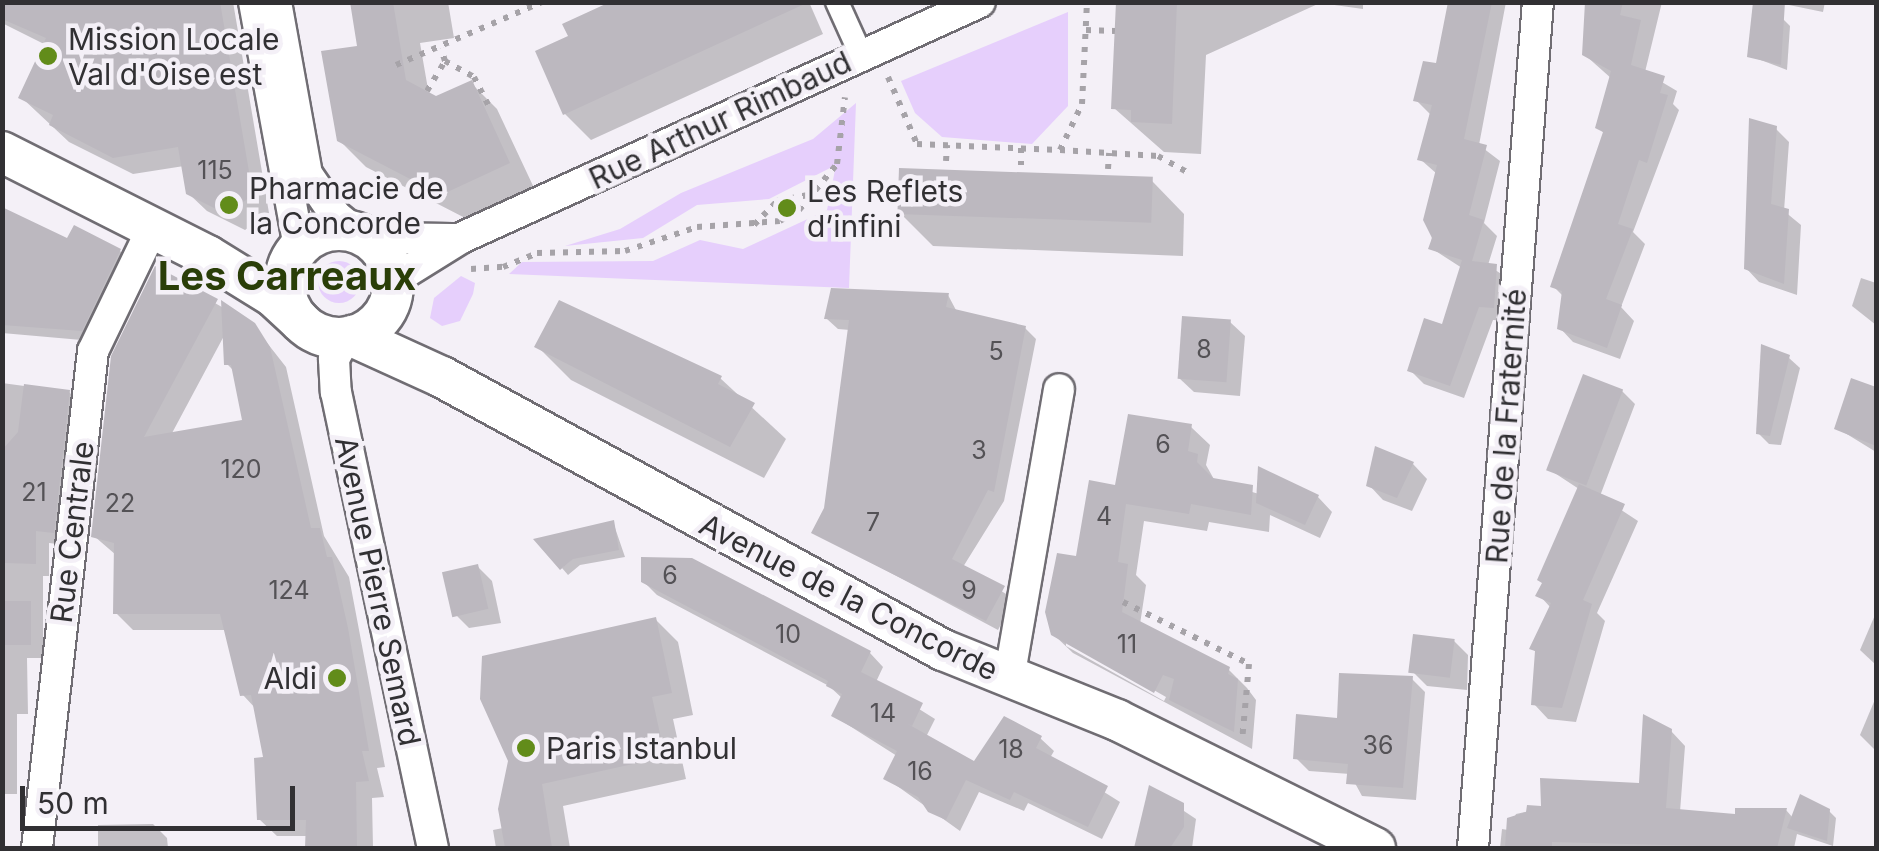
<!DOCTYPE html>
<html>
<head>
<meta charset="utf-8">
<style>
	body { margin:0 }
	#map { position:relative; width:1879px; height:851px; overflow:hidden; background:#f4f0f7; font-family:Inter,sans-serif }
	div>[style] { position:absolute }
	.green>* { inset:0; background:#e6cffc }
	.round { border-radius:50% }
	.shadow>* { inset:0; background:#0003 }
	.building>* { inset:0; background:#bcb8bf; transform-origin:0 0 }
	.path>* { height:6px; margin-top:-3px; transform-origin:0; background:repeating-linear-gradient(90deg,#a6a3a8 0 5px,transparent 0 13px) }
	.roads { filter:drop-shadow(2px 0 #706d73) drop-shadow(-2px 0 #706d73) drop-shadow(0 2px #706d73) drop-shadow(0 -2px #706d73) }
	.pedestrian>* { height:22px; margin:-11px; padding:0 11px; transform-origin:11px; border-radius:11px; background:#fff }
	.minor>* { height:30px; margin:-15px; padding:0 15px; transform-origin:15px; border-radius:15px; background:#fff }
	.secondary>* { height:40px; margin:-20px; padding:0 20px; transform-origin:20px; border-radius:20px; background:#fff }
	.secondary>.ring { margin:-20px; padding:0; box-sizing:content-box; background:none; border:40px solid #fff; border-radius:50% }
	.dots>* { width:28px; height:28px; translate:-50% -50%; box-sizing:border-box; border:5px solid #f4f0f7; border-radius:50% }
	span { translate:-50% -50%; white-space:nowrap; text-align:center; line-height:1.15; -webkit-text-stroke:9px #f4f0f7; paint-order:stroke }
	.number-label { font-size:25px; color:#545256 }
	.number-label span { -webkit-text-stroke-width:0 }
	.poi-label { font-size:30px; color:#313033 }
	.left { translate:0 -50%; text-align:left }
	.right { translate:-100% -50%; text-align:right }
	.street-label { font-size:30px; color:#313033 }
	.district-label { font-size:40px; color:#2a3e08; font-weight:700 }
	.frame { position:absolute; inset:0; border:5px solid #313033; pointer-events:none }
	.scale { position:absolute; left:20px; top:786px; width:275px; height:45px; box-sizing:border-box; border:5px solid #313033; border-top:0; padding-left:12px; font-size:30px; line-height:35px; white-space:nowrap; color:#313033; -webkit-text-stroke:8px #f4f0f7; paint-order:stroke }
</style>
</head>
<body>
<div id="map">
	<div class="green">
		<i style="clip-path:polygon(1068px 12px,1068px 106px,1032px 144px,942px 137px,915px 113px,901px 81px)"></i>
		<i style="clip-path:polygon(856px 103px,849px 288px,509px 274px,522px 262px,653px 261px,700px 240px,743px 249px,827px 210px,836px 165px,769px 199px,697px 205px,643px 238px,565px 246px,620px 229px,681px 193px,813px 139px)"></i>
		<i class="round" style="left:318px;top:261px;width:42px;height:42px"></i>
		<i style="clip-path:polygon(461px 276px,475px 283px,473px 294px,460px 321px,442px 326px,430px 318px,434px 298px)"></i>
	</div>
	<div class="shadow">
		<i style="clip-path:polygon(2px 2px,233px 2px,269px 213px,245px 230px,207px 211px,188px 193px,184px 166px,133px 174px,69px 142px,21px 97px,46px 45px,2px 23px)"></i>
		<i style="clip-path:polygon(354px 2px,448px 2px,454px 38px,420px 43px,429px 95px,436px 99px,471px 83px,497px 109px,535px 190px,469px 220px,366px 167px,339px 140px,359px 48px)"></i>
		<i style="clip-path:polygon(615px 2px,809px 2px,823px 34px,591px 140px,565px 114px,571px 37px)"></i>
		<i style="clip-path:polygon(1118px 2px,1363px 2px,1363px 9px,1320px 3px,1206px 55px,1201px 154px,1164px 152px,1114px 108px)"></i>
		<i style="clip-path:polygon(1451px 2px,1506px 2px,1479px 145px,1500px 161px,1484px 223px,1497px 236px,1488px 265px,1510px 280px,1507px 321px,1493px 320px,1464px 398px,1424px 384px,1410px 370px,1444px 327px,1462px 268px,1431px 248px,1437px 174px,1420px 159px,1430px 114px,1416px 100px,1438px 66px)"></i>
		<i style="clip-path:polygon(1587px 2px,1662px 2px,1645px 72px,1677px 91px,1673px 104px,1679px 110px,1633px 232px,1645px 244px,1621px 307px,1634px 321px,1620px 359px,1573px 342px,1560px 328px,1564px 297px,1553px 286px,1605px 134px,1598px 127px,1612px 79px,1585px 55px)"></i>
		<i style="clip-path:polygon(1774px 2px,1825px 2px,1823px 12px)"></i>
		<i style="clip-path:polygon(1783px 19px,1790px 26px,1787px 70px,1750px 56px)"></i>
		<i style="clip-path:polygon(1776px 129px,1789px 142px,1784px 211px,1801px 225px,1797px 295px,1759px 282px,1746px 268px)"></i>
		<i style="clip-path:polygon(1152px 181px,1184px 214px,1183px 256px,933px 246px,900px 213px)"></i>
		<i style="clip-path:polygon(2px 210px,68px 241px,120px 251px,131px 263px,93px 341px,2px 333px)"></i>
		<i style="clip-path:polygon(evenodd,156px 269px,253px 325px,286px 367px,324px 536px,349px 577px,385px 767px,377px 768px,384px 797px,372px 798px,373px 848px,307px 848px,308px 836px,277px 836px,259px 819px,266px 760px,256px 709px,243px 695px,226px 630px,133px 630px,116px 613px,116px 555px,94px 536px,156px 269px,225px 334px,227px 364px,235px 372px,245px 422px,171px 435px,225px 334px)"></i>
		<i style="clip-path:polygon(1861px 278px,1876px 283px,1876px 325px,1852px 306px)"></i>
		<i style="clip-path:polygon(948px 295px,957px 312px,1025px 328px,1036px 339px,1004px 501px,963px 567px,1014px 599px,998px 630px,814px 532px,826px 509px,850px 330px,838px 329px,827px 319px)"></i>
		<i style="clip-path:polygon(1230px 322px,1245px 336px,1240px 396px,1194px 392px,1179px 378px)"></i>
		<i style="clip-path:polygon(537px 346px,720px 378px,786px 439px,764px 478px,571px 380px)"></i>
		<i style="clip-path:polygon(1789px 358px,1800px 368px,1781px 445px,1769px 444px,1758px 433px)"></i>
		<i style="clip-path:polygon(2px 383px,69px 392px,82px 406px,66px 545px,49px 543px,49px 576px,43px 576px,43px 658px,27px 658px,28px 714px,17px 714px,17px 794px,2px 794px)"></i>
		<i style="clip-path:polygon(1876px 384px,1876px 452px,1837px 428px)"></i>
		<i style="clip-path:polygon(1622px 391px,1635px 404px,1600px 496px,1638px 521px,1597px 613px,1605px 621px,1576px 722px,1548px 719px,1534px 704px,1537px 653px,1532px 648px,1551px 608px,1539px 595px,1579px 489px,1550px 470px)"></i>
		<i style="clip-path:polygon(evenodd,1191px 427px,1210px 445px,1206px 465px,1215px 481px,1259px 494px,1318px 497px,1332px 512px,1320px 538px,1270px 515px,1269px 532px,1209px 522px,1207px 531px,1144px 521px,1136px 575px,1146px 585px,1140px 624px,1228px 669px,1247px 688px,1256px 700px,1252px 749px,1073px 653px,1053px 634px,1078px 559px,1117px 488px,1191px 427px,1066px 640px,1166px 697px,1164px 701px,1066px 646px,1066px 640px)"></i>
		<i style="clip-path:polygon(1413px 464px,1427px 479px,1412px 511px,1383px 500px,1369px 485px)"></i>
		<i style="clip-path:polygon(613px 522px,625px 557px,580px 565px,568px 575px,562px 568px)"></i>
		<i style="clip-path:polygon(477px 566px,492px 581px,501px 623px,469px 628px,454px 613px)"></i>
		<i style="clip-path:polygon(643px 581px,870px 653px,883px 667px,876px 682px,935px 719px,926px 737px,975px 764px,1040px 738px,1054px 751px,1050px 758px,1120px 802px,1102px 839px,1028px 803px,1024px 811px,979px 792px,960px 831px,886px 778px,897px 756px,834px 716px,843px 699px,829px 686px,657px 595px)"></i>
		<i style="clip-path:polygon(1875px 615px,1876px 616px,1876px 665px,1860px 650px)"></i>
		<i style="clip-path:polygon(656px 620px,678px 642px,693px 715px,673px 719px,686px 779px,563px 806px,570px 848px,496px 848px,493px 830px,503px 828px)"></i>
		<i style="clip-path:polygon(1454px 641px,1468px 655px,1467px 690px,1427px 686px,1413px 672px)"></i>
		<i style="clip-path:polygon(1412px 679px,1425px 692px,1416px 800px,1362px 796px,1350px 774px,1309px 771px,1296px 758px,1339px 720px)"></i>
		<i style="clip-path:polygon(1876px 697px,1876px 751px,1860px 735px)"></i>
		<i style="clip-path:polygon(1671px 731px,1685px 746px,1680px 812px,1737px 816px,1786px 810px,1793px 818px,1829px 811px,1836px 818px,1833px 846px,1797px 834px,1794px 848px,1500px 848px,1502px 829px,1508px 830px,1516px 814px,1642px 786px)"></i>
		<i style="clip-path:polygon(1151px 789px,1196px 819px,1192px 848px,1137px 848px)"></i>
		<i style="clip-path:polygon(153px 824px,167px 838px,168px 848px,98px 848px,98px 825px)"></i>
	</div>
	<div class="building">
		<i style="clip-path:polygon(2px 2px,220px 2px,253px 195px,226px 214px,186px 194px,178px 147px,113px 158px,49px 125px,53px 115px,18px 98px,46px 38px,2px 19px)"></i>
		<i style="clip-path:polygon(350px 2px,393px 2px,406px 80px,436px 96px,472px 80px,510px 163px,441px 195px,337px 141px,321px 51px,357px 46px)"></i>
		<i style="clip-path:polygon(610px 2px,809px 2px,563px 115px,535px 51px,568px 36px,562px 24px)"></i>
		<i style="clip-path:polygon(1116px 2px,1177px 2px,1172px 124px,1131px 122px,1131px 110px,1111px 109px)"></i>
		<i style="clip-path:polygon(1448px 2px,1492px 2px,1464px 139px,1487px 145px,1469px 215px,1484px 220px,1472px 261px,1497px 264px,1494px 308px,1479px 307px,1450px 386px,1407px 371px,1424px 318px,1442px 324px,1462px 260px,1428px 249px,1432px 238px,1423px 220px,1437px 165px,1417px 160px,1432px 105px,1413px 101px,1423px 61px,1436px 63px)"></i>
		<i style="clip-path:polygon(1585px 2px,1623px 2px,1620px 15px,1641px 20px,1631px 65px,1665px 76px,1660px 93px,1668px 95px,1647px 163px,1639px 160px,1618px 224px,1633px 229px,1606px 299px,1622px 305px,1607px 348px,1557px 329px,1562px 291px,1550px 287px,1603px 132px,1595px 128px,1611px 71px,1582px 55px)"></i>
		<i style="clip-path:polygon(1753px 2px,1785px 2px,1781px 65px,1747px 57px)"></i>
		<i style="clip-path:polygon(1749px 118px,1777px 126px,1771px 204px,1789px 209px,1784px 284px,1744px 269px)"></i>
		<i style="left:899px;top:168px;width:254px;height:46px;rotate:2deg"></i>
		<i style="clip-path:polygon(2px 207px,67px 238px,74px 225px,121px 249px,82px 331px,2px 325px)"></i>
		<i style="clip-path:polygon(155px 266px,218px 299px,144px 437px,242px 420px,231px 365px,224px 365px,221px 300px,255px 323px,270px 347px,311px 528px,320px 528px,327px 557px,332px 557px,348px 628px,369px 751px,362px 751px,369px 781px,356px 782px,357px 848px,305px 848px,306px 820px,257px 820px,254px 758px,263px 757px,251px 695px,240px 696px,220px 614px,113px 614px,114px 543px,91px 537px,111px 356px)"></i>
		<i style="clip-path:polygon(831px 288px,949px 293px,946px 307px,1026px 326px,994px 492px,988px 490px,952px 559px,1005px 586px,986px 621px,811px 533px,824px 508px,849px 320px,824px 319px)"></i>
		<i style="clip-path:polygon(559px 300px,722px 376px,718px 384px,755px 403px,730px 447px,534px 347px)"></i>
		<i style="left:1182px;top:316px;width:49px;height:63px;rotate:4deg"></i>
		<i style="clip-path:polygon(1761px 344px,1790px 355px,1770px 436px,1756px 434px)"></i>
		<i style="left:1583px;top:374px;width:43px;height:103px;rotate:21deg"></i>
		<i style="clip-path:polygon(1851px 378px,1876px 387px,1876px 446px,1834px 429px)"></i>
		<i style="clip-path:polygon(24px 384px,70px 390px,54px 533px,36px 531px,36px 564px,5px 563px,2px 450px,18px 432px)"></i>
		<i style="clip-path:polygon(1128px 414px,1192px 424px,1188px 451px,1198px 454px,1197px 462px,1213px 478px,1253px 485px,1251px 515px,1191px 504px,1189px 514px,1126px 504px,1118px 562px,1128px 564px,1122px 612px,1230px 667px,1228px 674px,1238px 679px,1234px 732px,1169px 700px,1174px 679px,1163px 675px,1154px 693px,1051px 635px,1045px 612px,1057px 553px,1076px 556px,1089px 480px,1115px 485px)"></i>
		<i style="clip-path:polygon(1375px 446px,1414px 462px,1397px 498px,1366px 486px)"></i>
		<i style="clip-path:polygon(1258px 466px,1319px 495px,1305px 525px,1256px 503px)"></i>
		<i style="clip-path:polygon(1579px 484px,1625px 504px,1583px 600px,1592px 604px,1562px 708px,1531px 705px,1535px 651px,1529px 649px,1551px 603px,1535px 596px,1542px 583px,1537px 580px)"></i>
		<i style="clip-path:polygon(614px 520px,619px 550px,573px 559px,560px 570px,533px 539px)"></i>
		<i style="clip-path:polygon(641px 557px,692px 558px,871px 651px,861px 672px,923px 703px,912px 726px,906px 723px,974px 761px,1004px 716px,1042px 736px,1036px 748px,1108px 786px,1088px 827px,1014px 792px,1010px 800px,966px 780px,946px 820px,928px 812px,918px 797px,883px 779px,897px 751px,831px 716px,842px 694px,826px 686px,828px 681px,641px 582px)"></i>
		<i style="left:478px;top:564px;width:46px;height:37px;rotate:77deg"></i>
		<i style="left:2px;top:601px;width:29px;height:44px"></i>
		<i style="clip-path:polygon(656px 617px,672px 693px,652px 697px,665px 757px,542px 784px,552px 848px,505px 848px,498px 809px,508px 761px,480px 699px,482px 656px)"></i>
		<i style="left:1413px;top:634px;width:42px;height:39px;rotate:7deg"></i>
		<i style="clip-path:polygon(1339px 673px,1413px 676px,1403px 788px,1346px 784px,1348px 764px,1293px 759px,1296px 714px,1337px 718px)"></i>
		<i style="clip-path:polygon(1643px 714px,1672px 729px,1666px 808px,1735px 814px,1735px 808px,1787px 808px,1777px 848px,1552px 842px,1552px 848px,1505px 848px,1507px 818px,1526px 812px,1527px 805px,1541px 806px,1540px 778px,1639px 783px)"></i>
		<i style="clip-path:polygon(1149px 785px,1184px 803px,1184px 827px,1170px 848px,1134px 848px)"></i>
		<i style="clip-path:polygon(1800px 794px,1830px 809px,1827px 841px,1787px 828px)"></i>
	</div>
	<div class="path">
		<i style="left:1086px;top:30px;width:29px;rotate:2deg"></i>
		<i style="left:445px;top:61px;width:33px;rotate:29deg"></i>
		<i style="left:474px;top:77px;width:31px;rotate:63deg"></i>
		<i style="left:396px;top:65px;width:159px;rotate:-23.3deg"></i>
		<i style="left:888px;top:77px;width:73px;rotate:66.6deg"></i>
		<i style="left:917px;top:144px;width:143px;rotate:2.4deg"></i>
		<i style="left:1060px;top:150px;width:51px;rotate:-64.4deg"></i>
		<i style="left:1082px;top:104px;width:102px;rotate:-87.2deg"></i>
		<i style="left:427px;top:91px;width:35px;rotate:-59deg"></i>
		<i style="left:445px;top:61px;width:13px;rotate:-108deg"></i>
		<i style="left:1021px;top:148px;width:17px;rotate:90deg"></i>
		<i style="left:1060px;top:150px;width:98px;rotate:3.5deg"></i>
		<i style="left:1158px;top:156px;width:38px;rotate:29deg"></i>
		<i style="left:946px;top:161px;width:16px;rotate:-86deg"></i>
		<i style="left:1108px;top:169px;width:16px;rotate:-86deg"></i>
		<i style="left:754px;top:225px;width:33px;rotate:-46deg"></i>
		<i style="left:777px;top:201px;width:38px;rotate:-11deg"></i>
		<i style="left:471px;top:269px;width:32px;rotate:-4deg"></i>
		<i style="left:503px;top:267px;width:37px;rotate:-22deg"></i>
		<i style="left:537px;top:253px;width:88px;rotate:-1.3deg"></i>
		<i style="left:625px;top:251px;width:76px;rotate:-18.4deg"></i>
		<i style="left:697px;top:227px;width:83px;rotate:-4.1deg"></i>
		<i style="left:780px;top:221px;width:22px;rotate:-30deg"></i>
		<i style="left:799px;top:210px;width:60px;rotate:-50.4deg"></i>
		<i style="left:837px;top:164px;width:67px;rotate:-83.2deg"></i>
		<i style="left:1123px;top:602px;width:140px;rotate:26.2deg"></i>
		<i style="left:1249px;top:664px;width:77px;rotate:95.2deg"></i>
	</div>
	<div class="roads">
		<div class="pedestrian">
			<i style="left:837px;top:2px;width:58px;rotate:65.6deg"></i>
		</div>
		<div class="minor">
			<i style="left:254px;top:2px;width:249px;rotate:79.6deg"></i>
			<i style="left:276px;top:2px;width:175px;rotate:79.8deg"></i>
			<i style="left:307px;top:174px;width:51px;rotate:55.4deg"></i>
			<i style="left:336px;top:216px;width:27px;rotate:39deg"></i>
			<i style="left:367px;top:238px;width:86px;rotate:0.7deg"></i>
			<i style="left:392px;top:281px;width:81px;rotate:-31.9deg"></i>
			<i style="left:461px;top:238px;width:570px;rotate:-24.45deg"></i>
			<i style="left:346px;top:337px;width:25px;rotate:119deg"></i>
			<i style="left:334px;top:359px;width:33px;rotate:87deg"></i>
			<i style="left:336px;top:392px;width:466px;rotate:78deg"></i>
			<i style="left:1009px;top:679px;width:294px;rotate:-80.2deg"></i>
			<i style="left:37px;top:848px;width:500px;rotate:-83.57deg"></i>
			<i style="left:93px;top:351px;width:136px;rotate:-64.2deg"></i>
			<i style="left:1473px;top:848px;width:848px;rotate:-85.61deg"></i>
		</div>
		<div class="secondary">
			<i style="left:2px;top:152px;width:231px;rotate:26.8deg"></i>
			<i style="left:208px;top:256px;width:78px;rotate:31.8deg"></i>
			<i style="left:274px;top:297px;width:37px;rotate:43deg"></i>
			<i class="ring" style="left:285px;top:230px;width:68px;height:68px"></i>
			<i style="left:352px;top:336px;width:99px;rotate:24.5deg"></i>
			<i style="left:442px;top:377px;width:571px;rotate:28.59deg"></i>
			<i style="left:943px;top:650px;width:188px;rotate:21.9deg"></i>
			<i style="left:1117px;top:720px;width:288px;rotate:26.4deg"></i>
		</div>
	</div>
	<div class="dots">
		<i style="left:48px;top:56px;background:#628c1a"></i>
		<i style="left:229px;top:205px;background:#628c1a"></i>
		<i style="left:787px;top:208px;background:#628c1a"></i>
		<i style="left:337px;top:678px;background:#628c1a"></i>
		<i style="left:526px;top:748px;background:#628c1a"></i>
	</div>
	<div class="number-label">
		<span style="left:215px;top:170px">115</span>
		<span style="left:1204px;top:349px">8</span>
		<span style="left:996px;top:351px">5</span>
		<span style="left:1163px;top:444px">6</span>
		<span style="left:979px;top:450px">3</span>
		<span style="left:241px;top:469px">120</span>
		<span style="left:34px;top:492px">21</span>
		<span style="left:120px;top:503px">22</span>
		<span style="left:1104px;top:516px">4</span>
		<span style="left:873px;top:522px">7</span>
		<span style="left:670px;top:575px">6</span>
		<span style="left:289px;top:590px">124</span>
		<span style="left:969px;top:590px">9</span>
		<span style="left:788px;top:634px">10</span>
		<span style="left:1127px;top:644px">11</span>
		<span style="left:883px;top:713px">14</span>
		<span style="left:1378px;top:745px">36</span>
		<span style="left:1011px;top:749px">18</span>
		<span style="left:920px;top:771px">16</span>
	</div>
	<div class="poi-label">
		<span class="left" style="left:68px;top:56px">Mission Locale<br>Val d'Oise est</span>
		<span class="left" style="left:249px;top:205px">Pharmacie de<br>la Concorde</span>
		<span class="left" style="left:807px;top:208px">Les Reflets<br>d’infini</span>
		<span class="right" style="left:317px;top:678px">Aldi</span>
		<span class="left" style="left:546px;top:748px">Paris Istanbul</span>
	</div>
	<div class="street-label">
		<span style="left:720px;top:120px;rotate:-25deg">Rue Arthur Rimbaud</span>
		<span style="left:1506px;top:426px;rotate:-86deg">Rue de la Fraternité</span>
		<span style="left:72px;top:532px;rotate:-83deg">Rue Centrale</span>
		<span style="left:378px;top:591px;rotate:78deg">Avenue Pierre Semard</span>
		<span style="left:849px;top:597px;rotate:27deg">Avenue de la Concorde</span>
	</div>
	<div class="district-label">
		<span style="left:287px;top:276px">Les Carreaux</span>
	</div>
	<div class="frame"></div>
	<div class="scale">50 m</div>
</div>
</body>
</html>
